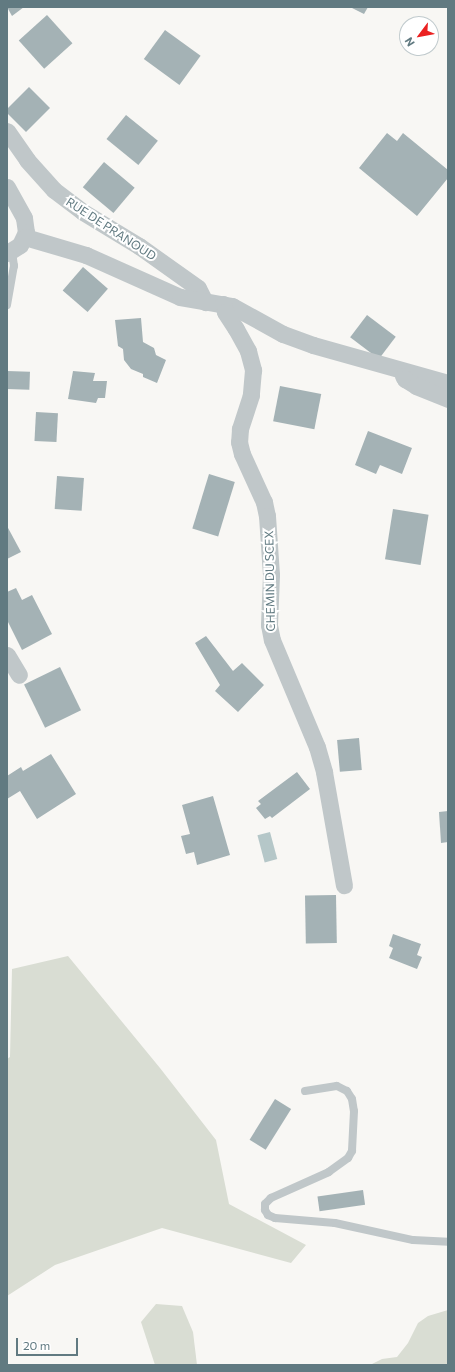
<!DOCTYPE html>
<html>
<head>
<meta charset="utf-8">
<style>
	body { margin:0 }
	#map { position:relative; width:455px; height:1372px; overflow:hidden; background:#f8f7f4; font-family:Commissioner,sans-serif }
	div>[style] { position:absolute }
	.green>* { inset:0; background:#d9ddd3 }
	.water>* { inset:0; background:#b5c7c8; transform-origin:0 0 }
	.building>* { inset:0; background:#a4b2b5; transform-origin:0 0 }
	.lane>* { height:8px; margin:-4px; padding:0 4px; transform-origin:4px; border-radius:4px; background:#c0c7c9 }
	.street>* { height:17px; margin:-8.5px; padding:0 8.5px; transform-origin:8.5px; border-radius:8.5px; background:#c0c7c9 }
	span { translate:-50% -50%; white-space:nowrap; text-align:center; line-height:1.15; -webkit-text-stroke:4px #fff; paint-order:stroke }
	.street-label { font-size:12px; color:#617a81 }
	.frame { position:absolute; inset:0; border:8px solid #617a81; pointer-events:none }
	.north { position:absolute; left:399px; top:16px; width:40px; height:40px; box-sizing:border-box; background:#fff; border:1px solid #c0cacd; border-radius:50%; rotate:238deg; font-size:11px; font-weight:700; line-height:16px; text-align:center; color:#617a81 }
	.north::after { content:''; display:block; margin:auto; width:14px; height:18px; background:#eb2121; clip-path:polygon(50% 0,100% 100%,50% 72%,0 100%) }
	.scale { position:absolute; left:16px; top:1338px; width:62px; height:18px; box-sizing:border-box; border:2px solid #617a81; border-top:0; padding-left:5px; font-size:12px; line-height:14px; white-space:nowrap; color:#617a81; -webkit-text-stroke:3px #fff; paint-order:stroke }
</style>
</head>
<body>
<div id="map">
	<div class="green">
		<i style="clip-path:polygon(68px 956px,160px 1068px,216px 1140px,229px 1204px,306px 1245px,291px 1263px,162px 1228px,55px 1265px,7px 1296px,7px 1059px,10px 1057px,12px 969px)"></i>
		<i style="clip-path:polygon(156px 1304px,182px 1306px,193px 1332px,197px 1365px,155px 1365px,141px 1322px)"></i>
		<i style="clip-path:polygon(448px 1310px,448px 1365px,370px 1365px,382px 1359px,397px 1357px,408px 1343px,418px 1323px,428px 1316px)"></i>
	</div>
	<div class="water">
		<i style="left:270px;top:832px;width:28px;height:13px;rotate:75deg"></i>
	</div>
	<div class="building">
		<i style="clip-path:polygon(7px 7px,24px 7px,12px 16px)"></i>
		<i style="clip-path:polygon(350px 7px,368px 7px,364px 14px)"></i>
		<i style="left:47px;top:15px;width:38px;height:38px;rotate:48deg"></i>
		<i style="left:165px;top:30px;width:44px;height:36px;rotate:36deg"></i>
		<i style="clip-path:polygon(29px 87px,50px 108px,26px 132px,7px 113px,7px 109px)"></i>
		<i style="left:126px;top:115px;width:41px;height:31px;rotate:39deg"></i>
		<i style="clip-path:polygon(387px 133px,397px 141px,403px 133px,448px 170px,448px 178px,417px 216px,359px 168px)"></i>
		<i style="left:104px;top:162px;width:40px;height:33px;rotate:40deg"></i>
		<i style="left:83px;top:267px;width:33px;height:31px;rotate:41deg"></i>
		<i style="left:367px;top:315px;width:36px;height:28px;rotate:37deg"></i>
		<i style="clip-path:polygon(141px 318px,143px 342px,154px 348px,156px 355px,166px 360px,157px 383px,143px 377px,143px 374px,131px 369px,124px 360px,123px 349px,118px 346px,115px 320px)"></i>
		<i style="left:7px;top:371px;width:23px;height:18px;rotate:2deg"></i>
		<i style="clip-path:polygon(73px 371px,95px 373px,93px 381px,107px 381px,105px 398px,98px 398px,96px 403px,68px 399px)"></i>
		<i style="left:280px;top:386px;width:42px;height:36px;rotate:11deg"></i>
		<i style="left:36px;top:412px;width:22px;height:29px;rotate:3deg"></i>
		<i style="clip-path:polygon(368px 431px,412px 448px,402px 474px,380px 465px,376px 474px,355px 465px)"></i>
		<i style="left:209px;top:474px;width:27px;height:57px;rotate:17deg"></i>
		<i style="left:57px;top:476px;width:27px;height:33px;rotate:4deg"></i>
		<i style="left:393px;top:509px;width:36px;height:51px;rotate:9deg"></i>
		<i style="clip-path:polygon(7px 526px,21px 552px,7px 559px)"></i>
		<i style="clip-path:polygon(16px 588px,22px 600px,32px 595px,52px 634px,22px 650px,7px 620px,7px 592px)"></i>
		<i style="clip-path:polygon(206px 636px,233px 671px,242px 663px,264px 685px,238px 712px,215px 691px,220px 685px,195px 643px)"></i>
		<i style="left:60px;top:667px;width:48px;height:40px;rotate:64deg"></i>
		<i style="left:359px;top:738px;width:32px;height:22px;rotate:85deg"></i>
		<i style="clip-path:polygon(51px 754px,76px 794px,37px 819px,20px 791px,7px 799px,7px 776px,21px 767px,23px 771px)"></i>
		<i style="clip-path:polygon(297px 772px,310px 789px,272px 818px,270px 816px,265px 819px,256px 808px,261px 804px,258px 801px)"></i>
		<i style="clip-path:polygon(213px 796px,230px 855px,197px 865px,194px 852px,186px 854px,181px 836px,190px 834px,182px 805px)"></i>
		<i style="clip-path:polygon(448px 811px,448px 842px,441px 843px,439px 812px)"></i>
		<i style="left:336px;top:895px;width:48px;height:31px;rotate:89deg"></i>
		<i style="clip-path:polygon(393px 934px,421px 944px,417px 955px,422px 957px,417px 969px,389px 958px,393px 948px,389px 946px)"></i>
		<i style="left:275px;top:1099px;width:19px;height:48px;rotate:32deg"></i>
		<i style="left:363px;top:1190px;width:15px;height:46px;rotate:82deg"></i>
	</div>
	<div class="lane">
		<i style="left:7px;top:305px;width:40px;rotate:-80deg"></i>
		<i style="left:14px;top:266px;width:15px;rotate:-98deg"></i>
		<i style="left:305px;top:1091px;width:32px;rotate:-9deg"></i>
		<i style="left:337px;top:1086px;width:11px;rotate:27deg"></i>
		<i style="left:347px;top:1091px;width:9px;rotate:58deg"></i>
		<i style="left:352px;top:1099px;width:12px;rotate:81deg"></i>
		<i style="left:354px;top:1111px;width:40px;rotate:92.9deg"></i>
		<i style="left:352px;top:1151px;width:8px;rotate:120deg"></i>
		<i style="left:348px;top:1158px;width:24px;rotate:144deg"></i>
		<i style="left:329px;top:1172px;width:64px;rotate:155.9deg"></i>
		<i style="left:271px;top:1198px;width:8px;rotate:135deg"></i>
		<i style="left:265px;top:1204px;width:6px;rotate:90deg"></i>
		<i style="left:265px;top:1210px;width:6px;rotate:59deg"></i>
		<i style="left:268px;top:1215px;width:8px;rotate:23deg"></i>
		<i style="left:275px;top:1218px;width:60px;rotate:4.8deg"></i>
		<i style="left:335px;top:1223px;width:80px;rotate:12.3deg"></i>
		<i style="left:413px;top:1240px;width:35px;rotate:3deg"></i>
	</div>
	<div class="street">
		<i style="left:7px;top:131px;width:35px;rotate:55deg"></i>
		<i style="left:27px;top:160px;width:40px;rotate:48deg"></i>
		<i style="left:54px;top:190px;width:36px;rotate:37deg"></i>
		<i style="left:83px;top:212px;width:66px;rotate:31.3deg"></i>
		<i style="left:139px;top:246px;width:72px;rotate:35.4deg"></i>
		<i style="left:198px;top:288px;width:16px;rotate:63deg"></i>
		<i style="left:7px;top:187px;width:35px;rotate:61deg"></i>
		<i style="left:24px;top:218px;width:14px;rotate:82deg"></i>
		<i style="left:26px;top:232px;width:14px;rotate:115deg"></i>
		<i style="left:20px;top:245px;width:15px;rotate:148deg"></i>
		<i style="left:25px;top:237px;width:64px;rotate:16.4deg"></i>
		<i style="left:86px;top:255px;width:103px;rotate:24.1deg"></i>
		<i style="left:180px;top:297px;width:53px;rotate:9.8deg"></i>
		<i style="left:232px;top:306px;width:58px;rotate:28.8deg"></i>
		<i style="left:283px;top:334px;width:32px;rotate:20deg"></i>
		<i style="left:313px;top:345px;width:140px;rotate:15.7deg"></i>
		<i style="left:223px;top:304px;width:8px;rotate:76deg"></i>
		<i style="left:225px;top:312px;width:20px;rotate:57deg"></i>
		<i style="left:236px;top:329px;width:25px;rotate:61deg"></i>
		<i style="left:248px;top:351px;width:20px;rotate:75deg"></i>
		<i style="left:253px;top:370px;width:25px;rotate:95deg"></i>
		<i style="left:251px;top:395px;width:36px;rotate:108deg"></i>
		<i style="left:240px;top:429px;width:13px;rotate:94deg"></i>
		<i style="left:239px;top:442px;width:12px;rotate:76deg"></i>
		<i style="left:242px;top:454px;width:53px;rotate:65.4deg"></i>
		<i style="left:264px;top:502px;width:14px;rotate:78deg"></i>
		<i style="left:267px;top:516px;width:59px;rotate:86.1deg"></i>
		<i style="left:271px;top:575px;width:50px;rotate:92.3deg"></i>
		<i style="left:269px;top:625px;width:15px;rotate:79deg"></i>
		<i style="left:272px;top:640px;width:116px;rotate:67.2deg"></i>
		<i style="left:317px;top:747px;width:26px;rotate:74deg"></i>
		<i style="left:324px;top:772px;width:115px;rotate:80deg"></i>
		<i style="left:403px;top:376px;width:4px;rotate:56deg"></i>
		<i style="left:405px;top:379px;width:13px;rotate:32deg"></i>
		<i style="left:416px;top:386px;width:35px;rotate:22deg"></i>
		<i style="left:7px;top:655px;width:23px;rotate:59deg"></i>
	</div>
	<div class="street-label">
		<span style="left:111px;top:229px;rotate:33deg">RUE DE PRANOUD</span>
		<span style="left:270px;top:581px;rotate:-91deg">CHEMIN DU SCEX</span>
	</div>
	<div class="frame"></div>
	<div class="north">N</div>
	<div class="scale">20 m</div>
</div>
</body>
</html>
